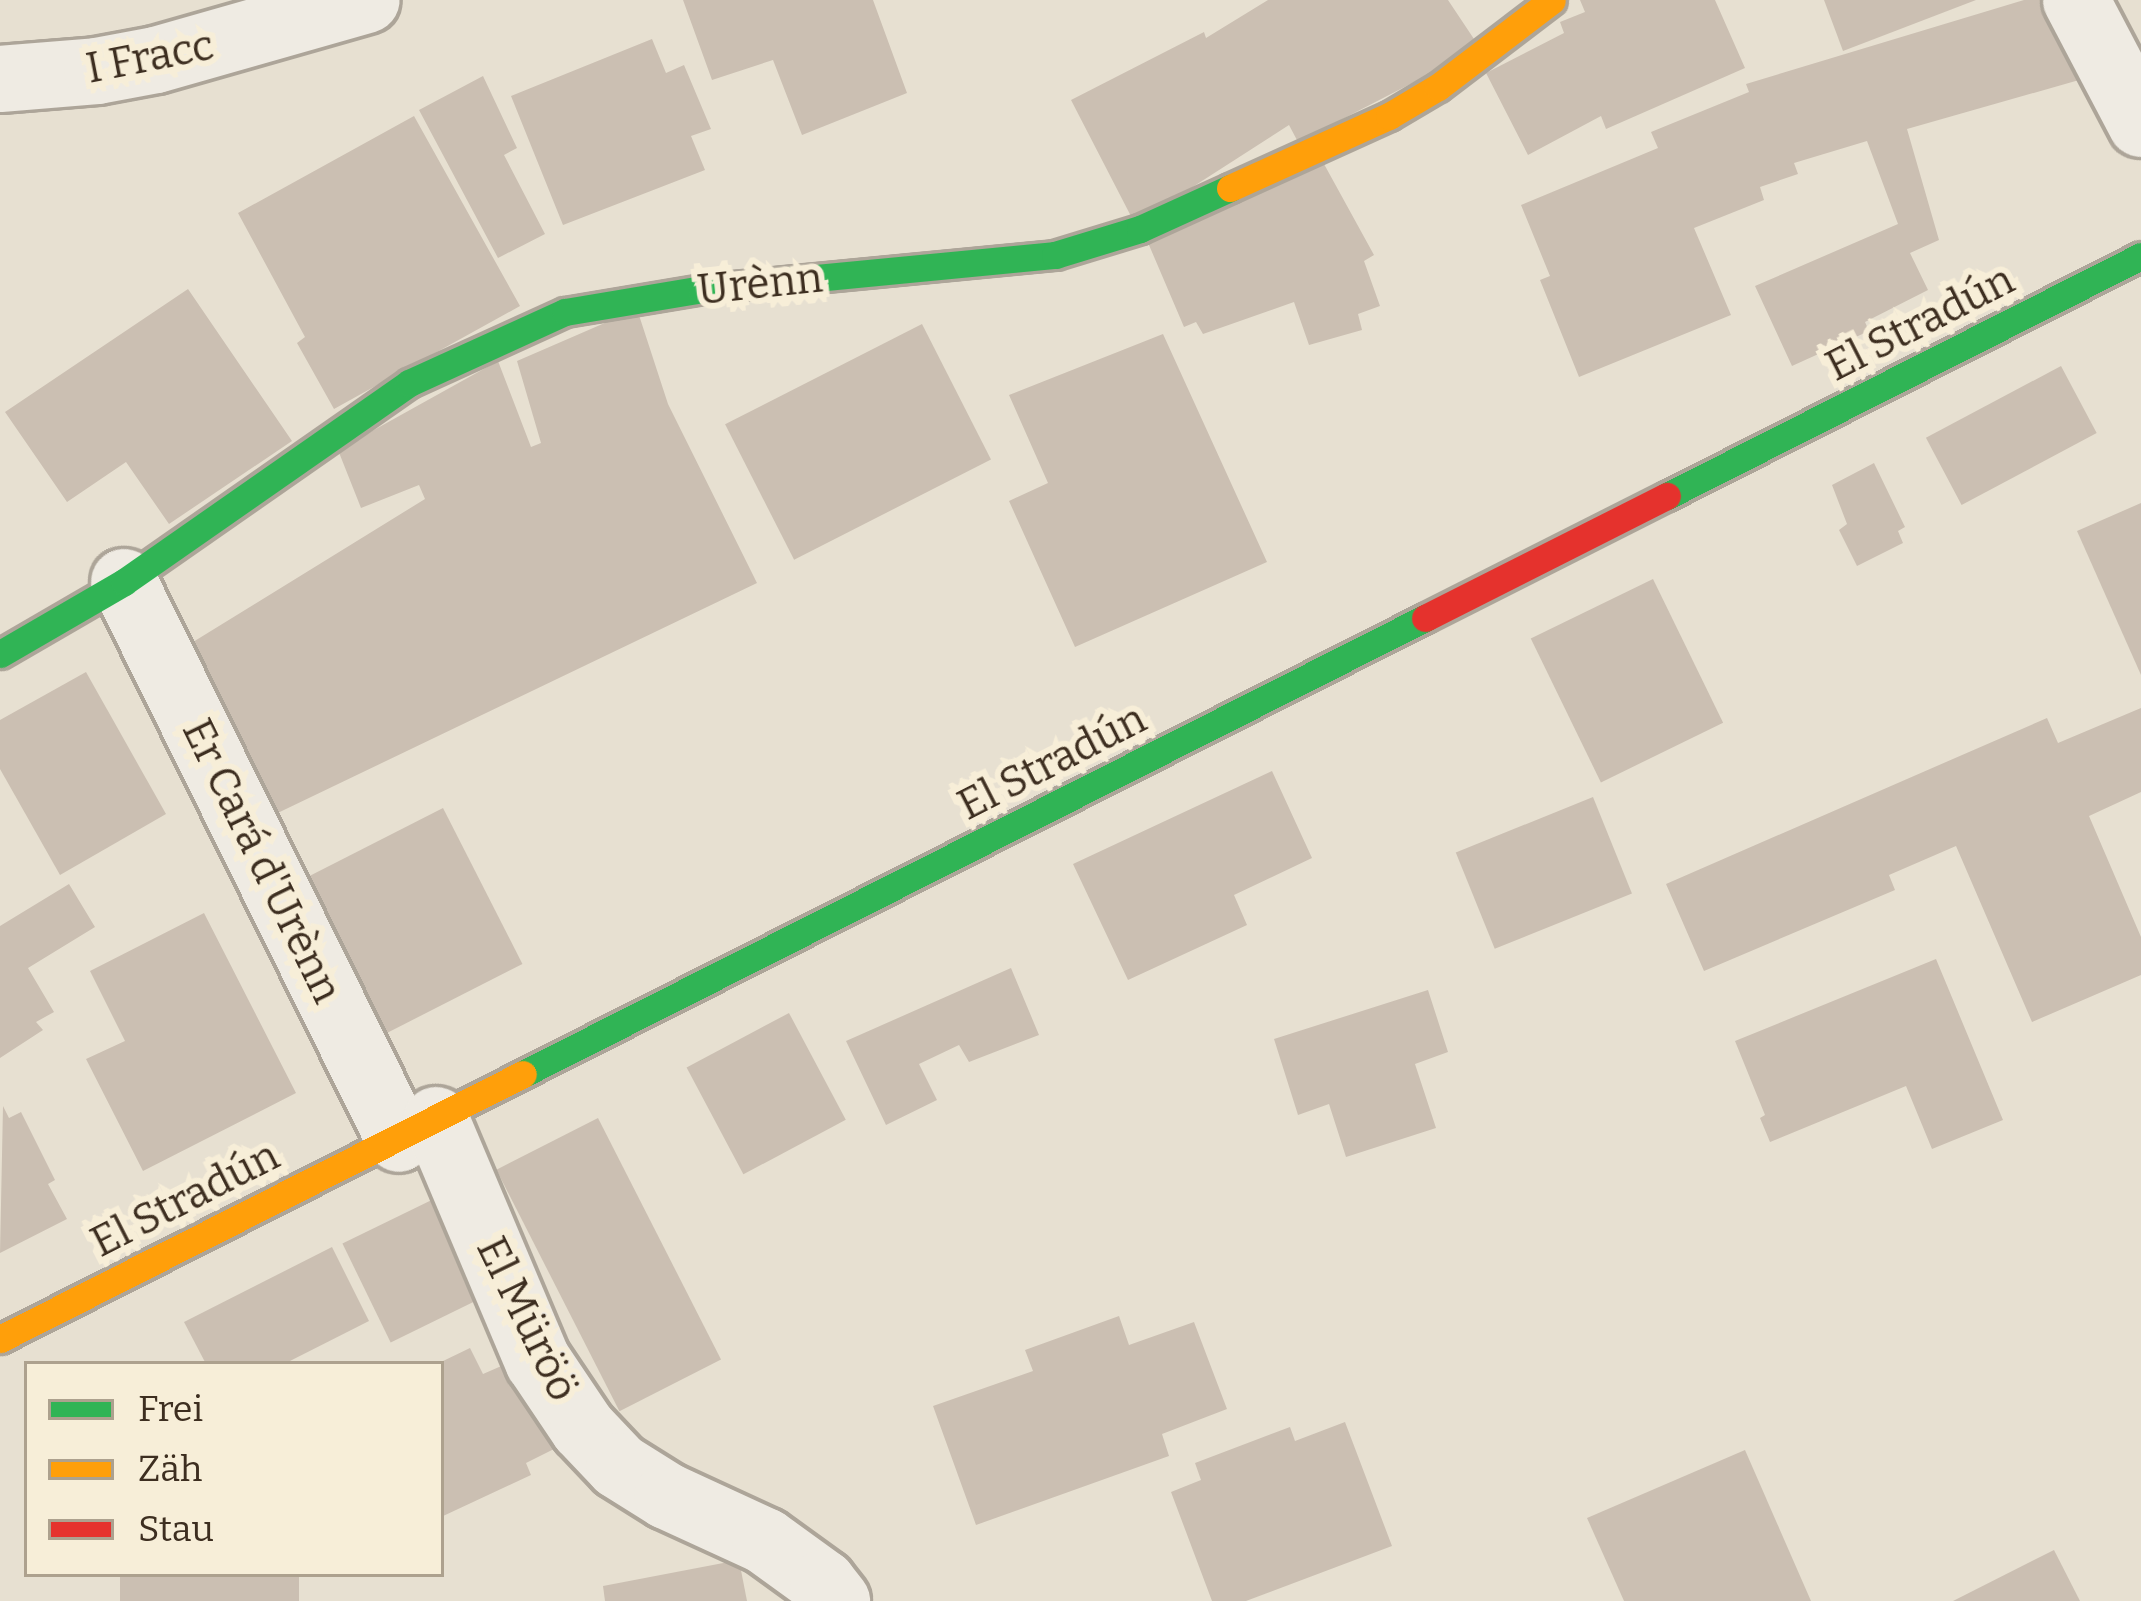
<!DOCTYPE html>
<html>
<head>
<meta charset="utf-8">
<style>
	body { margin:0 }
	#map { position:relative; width:2141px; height:1601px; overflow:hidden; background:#e7e0d1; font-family:Bitter,serif }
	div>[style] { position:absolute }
	.building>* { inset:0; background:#cbbfb2; transform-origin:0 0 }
	.roads { filter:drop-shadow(3px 0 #ada599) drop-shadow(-3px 0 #ada599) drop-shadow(0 3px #ada599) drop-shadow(0 -3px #ada599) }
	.street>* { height:66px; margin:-33px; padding:0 33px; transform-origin:33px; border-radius:33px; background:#efebe3 }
	.fast>* { height:27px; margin:-13.5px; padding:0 13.5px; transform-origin:13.5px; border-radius:13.5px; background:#30b455 }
	.slow>* { height:27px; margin:-13.5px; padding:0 13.5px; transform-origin:13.5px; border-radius:13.5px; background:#ff9f0a }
	.jam>* { height:27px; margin:-13.5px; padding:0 13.5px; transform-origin:13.5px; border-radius:13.5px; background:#e5322d }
	span { translate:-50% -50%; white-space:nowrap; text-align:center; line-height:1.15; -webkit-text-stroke:12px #f7eed8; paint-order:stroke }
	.street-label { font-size:42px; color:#3d2e20 }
	.legend { position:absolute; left:24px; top:1361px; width:420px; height:216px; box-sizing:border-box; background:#f7eed8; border:3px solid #ada18e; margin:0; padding:15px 21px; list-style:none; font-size:36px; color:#3d2e20 }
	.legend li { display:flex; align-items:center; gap:24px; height:60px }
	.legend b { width:60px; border:3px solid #ada18e }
</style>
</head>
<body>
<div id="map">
	<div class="building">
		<i style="clip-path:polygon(683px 0,873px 0,907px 93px,802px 135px,773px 60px,712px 80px)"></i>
		<i style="clip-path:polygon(1268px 0,1448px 0,1480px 48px,1298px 142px,1289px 125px,1135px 224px,1071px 100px,1204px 32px,1206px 38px)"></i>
		<i style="clip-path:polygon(1580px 0,1715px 0,1745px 68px,1606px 129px,1601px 116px,1528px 155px,1486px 73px,1564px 33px,1560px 22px,1585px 12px)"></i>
		<i style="clip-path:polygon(1824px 0,1976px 0,1843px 51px)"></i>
		<i style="clip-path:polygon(2024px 0,2051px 0,2093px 76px,1907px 129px,1939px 240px,1910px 253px,1928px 290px,1865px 322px,1869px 331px,1792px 366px,1755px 286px,1898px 224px,1867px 141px,1794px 163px,1798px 174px,1760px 187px,1764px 200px,1694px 228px,1731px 315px,1579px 377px,1540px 280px,1550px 276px,1521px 205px,1658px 148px,1651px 132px,1749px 92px,1746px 84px)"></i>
		<i style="clip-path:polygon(652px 39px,666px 73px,684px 65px,711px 129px,691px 136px,705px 170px,563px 225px,511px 96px)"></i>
		<i style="clip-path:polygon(483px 76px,517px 148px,504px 155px,545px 234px,498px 258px,419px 110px)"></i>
		<i style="clip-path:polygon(414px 116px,520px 306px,334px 409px,297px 343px,305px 337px,238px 213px)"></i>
		<i style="clip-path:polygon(1324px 164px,1374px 255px,1364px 261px,1380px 306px,1358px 314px,1362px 330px,1309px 345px,1294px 302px,1203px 334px,1196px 322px,1184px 327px,1146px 238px)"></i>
		<i style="clip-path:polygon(188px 289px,292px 441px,169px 524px,126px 462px,67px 502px,5px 412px)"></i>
		<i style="clip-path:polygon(637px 309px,668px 404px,757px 583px,261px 821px,180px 650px,425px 499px,419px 485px,361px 508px,338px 450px,498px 361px,531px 447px,541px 443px,517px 361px)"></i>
		<i style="left:922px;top:324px;width:152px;height:221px;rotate:63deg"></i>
		<i style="clip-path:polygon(1163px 334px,1267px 562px,1075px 647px,1009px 501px,1048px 483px,1009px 395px)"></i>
		<i style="left:2061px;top:366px;width:76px;height:153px;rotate:62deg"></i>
		<i style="clip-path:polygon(1874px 463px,1905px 527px,1898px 531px,1903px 543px,1857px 566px,1839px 530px,1847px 524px,1832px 485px)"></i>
		<i style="clip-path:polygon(2141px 503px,2141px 675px,2077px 531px)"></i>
		<i style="left:1653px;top:579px;width:160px;height:136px;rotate:64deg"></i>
		<i style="clip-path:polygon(86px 672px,166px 814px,60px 875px,0 769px,0 720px)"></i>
		<i style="clip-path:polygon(2141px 708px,2141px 792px,2089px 816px,2141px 937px,2141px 975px,2032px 1022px,1956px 846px,1889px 875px,1895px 890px,1704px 971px,1666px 884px,2047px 718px,2058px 743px)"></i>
		<i style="clip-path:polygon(1272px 771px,1312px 858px,1234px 895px,1247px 925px,1128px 980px,1073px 864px)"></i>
		<i style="left:1593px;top:797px;width:104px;height:148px;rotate:68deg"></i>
		<i style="left:443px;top:808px;width:175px;height:184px;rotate:63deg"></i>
		<i style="clip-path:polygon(69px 884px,95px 927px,28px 968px,54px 1012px,36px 1022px,43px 1030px,0 1058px,0 926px)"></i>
		<i style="clip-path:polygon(204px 913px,296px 1093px,143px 1171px,86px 1059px,125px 1041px,90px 971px)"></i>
		<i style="clip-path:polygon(1936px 959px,2003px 1120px,1932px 1149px,1906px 1086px,1770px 1142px,1760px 1118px,1765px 1115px,1735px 1041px)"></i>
		<i style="clip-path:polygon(1011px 968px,1039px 1035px,969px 1062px,959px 1045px,919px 1064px,937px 1100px,886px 1125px,846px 1041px)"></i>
		<i style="clip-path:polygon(1428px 990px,1448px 1052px,1415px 1064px,1436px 1128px,1346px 1157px,1329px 1104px,1298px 1115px,1274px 1039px)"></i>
		<i style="left:789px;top:1013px;width:121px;height:116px;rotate:62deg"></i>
		<i style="clip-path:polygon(3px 1106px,9px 1118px,21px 1112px,55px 1180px,48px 1184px,67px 1219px,0 1253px)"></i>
		<i style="left:598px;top:1118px;width:271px;height:114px;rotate:63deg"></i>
		<i style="left:444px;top:1194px;width:110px;height:113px;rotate:64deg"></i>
		<i style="clip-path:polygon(332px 1247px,369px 1321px,284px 1364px,206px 1364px,184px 1322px)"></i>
		<i style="clip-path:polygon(1119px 1316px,1129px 1345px,1194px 1322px,1227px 1409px,1162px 1434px,1169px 1456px,976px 1525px,933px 1406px,1033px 1371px,1025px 1350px)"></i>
		<i style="clip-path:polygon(470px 1348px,483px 1374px,520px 1358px,570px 1441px,526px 1463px,531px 1475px,441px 1517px,441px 1362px)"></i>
		<i style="clip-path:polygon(1345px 1422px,1392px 1546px,1246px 1601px,1212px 1601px,1171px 1492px,1201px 1480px,1195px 1463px,1290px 1427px,1295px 1441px)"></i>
		<i style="clip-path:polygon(1745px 1450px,1811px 1601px,1624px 1601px,1587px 1518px)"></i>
		<i style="clip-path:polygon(2054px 1550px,2080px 1601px,1953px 1601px)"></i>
		<i style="clip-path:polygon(739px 1560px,747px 1601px,605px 1601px,603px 1586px)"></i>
		<i style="left:120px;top:1574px;width:179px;height:29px"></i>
	</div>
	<div class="roads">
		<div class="street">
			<i style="left:2076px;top:0;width:140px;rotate:62.3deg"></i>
			<i style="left:0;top:79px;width:97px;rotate:-4.7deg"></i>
			<i style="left:97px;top:71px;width:60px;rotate:-10.6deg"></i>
			<i style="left:156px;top:60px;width:219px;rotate:-15.9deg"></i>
			<i style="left:124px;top:582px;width:621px;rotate:63.72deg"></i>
			<i style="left:436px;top:1120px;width:262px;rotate:67.1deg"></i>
			<i style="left:538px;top:1361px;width:81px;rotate:56.1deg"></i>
			<i style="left:583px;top:1428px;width:52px;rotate:46.5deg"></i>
			<i style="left:619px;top:1466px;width:57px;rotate:32deg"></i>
			<i style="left:667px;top:1496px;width:108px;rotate:24.7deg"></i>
			<i style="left:765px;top:1541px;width:72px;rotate:35.9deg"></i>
			<i style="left:823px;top:1583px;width:23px;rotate:52deg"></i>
		</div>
		<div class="fast">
			<i style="left:1667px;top:496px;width:531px;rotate:-26.85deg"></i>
			<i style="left:0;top:654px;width:143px;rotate:-30.1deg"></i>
			<i style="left:124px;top:582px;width:348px;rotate:-34.9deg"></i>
			<i style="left:409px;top:383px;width:171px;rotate:-24.5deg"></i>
			<i style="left:565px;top:312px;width:139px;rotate:-9.5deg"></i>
			<i style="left:702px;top:289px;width:355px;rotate:-5.5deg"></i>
			<i style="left:1055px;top:255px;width:89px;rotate:-17deg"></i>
			<i style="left:1140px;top:229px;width:99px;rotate:-24.5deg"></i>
			<i style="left:523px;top:1074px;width:1011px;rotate:-26.82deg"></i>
		</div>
		<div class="slow">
			<i style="left:1230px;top:188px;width:175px;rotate:-24.4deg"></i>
			<i style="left:1389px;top:116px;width:57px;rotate:-30.6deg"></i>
			<i style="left:1438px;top:87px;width:143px;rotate:-37.3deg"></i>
			<i style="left:0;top:1339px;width:586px;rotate:-26.87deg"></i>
		</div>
		<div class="jam">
			<i style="left:1425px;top:618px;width:271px;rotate:-26.8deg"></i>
		</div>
	</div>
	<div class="street-label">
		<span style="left:150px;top:57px;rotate:-11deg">I Fracc</span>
		<span style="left:760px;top:284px;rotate:-6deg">Urènn</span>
		<span style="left:1920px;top:323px;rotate:-27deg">El Stradún</span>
		<span style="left:1052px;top:762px;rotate:-27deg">El Stradún</span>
		<span style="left:262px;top:861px;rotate:64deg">Er Cará d'Urènn</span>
		<span style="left:185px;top:1199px;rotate:-27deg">El Stradún</span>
		<span style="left:527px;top:1319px;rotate:64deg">El Müröö</span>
	</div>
	<ul class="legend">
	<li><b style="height:15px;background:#30b455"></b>Frei</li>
	<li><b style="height:15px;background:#ff9f0a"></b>Zäh</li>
	<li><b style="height:15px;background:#e5322d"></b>Stau</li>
	</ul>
</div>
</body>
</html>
